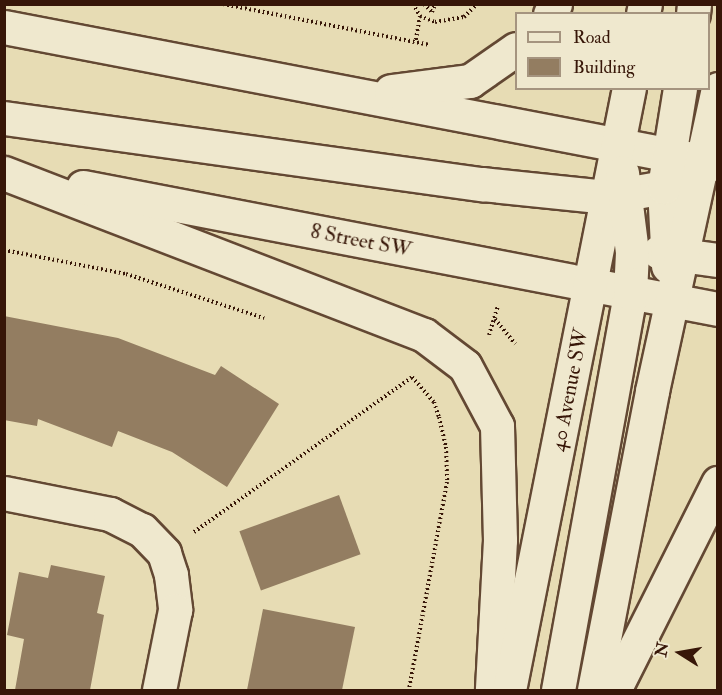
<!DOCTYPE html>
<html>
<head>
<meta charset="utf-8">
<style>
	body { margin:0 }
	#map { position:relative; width:722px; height:695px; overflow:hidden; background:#e7dcb4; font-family:"IM FELL Double Pica",serif }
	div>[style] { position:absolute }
	.building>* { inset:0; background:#937d61; transform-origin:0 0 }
	.path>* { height:4px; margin-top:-2px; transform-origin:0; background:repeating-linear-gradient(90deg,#371608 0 1.5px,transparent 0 4.5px) }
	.roads { filter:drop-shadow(2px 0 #634833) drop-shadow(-2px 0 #634833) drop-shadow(0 2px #634833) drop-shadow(0 -2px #634833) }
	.minor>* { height:33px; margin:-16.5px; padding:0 16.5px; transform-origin:16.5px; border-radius:16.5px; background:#efe8ce }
	.secondary>* { height:33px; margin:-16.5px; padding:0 16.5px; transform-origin:16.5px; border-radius:16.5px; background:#efe8ce }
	span { translate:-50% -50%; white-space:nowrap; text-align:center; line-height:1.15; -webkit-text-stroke:4.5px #efe8ce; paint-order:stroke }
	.street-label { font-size:21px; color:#371608 }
	.frame { position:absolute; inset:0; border:6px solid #371608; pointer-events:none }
	.legend { position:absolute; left:515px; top:12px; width:195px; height:78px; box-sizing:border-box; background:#efe8ce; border:2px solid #a5947f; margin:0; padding:8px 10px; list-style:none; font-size:18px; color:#371608 }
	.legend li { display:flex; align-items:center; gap:12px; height:30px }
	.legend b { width:30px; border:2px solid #a5947f }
	.north { position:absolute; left:650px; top:623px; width:60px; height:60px; -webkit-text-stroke:4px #efe8ce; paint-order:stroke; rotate:281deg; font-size:16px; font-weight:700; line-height:24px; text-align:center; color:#371608 }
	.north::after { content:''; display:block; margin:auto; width:21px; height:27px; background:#371608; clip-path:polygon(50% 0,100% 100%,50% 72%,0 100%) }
</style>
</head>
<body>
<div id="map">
	<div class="building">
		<i style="clip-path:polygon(4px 316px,118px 338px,215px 375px,221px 366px,279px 404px,227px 487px,172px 452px,118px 431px,112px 447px,38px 419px,37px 426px,4px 420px)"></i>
		<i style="left:339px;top:495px;width:63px;height:106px;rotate:70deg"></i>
		<i style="clip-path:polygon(51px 565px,105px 576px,97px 613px,104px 615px,90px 690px,15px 690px,24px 639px,7px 635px,19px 572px,48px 578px)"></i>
		<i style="clip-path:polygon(263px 609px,355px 627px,342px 690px,247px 690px)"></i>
	</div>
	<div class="path">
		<i style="left:223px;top:4px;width:211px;rotate:11.2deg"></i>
		<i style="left:413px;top:4px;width:14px;rotate:60deg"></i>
		<i style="left:420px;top:16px;width:27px;rotate:100deg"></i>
		<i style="left:424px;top:4px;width:11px;rotate:45deg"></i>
		<i style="left:432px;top:12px;width:9px;rotate:-69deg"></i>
		<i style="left:420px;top:16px;width:16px;rotate:22deg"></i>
		<i style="left:435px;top:22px;width:29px;rotate:-10deg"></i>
		<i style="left:464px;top:17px;width:18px;rotate:-45deg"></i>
		<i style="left:4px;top:250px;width:124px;rotate:11.1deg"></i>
		<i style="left:126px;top:274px;width:145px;rotate:17.7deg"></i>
		<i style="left:495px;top:319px;width:32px;rotate:51deg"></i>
		<i style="left:489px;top:335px;width:31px;rotate:-73deg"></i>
		<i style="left:194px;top:532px;width:267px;rotate:-35.4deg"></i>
		<i style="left:412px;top:377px;width:33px;rotate:49deg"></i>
		<i style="left:434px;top:402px;width:16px;rotate:72deg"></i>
		<i style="left:439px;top:417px;width:31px;rotate:77deg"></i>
		<i style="left:446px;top:447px;width:35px;rotate:88deg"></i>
		<i style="left:447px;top:482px;width:211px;rotate:100.4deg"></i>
	</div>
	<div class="roads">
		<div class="minor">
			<i style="left:4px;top:493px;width:108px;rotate:11.2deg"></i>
			<i style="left:110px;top:514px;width:36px;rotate:27deg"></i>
			<i style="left:142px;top:530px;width:32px;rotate:46deg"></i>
			<i style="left:164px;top:553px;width:23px;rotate:72deg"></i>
			<i style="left:171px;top:575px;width:35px;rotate:83deg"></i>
			<i style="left:175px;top:610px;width:82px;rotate:101.3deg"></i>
		</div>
		<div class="secondary">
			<i style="left:550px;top:14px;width:11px;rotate:-63deg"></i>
			<i style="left:643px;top:14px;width:10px;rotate:-79deg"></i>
			<i style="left:693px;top:14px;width:10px;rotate:-84deg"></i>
			<i style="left:4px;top:27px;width:727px;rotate:10.86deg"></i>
			<i style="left:391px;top:91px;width:80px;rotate:-7.2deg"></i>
			<i style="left:470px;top:81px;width:56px;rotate:-34.8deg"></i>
			<i style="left:4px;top:118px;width:483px;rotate:7.9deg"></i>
			<i style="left:482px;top:184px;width:127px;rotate:5.9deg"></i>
			<i style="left:608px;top:197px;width:57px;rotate:-10.1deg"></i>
			<i style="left:664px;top:187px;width:46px;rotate:-34.4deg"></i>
			<i style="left:4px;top:173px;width:450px;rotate:21.1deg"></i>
			<i style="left:424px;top:335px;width:51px;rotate:37.1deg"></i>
			<i style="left:465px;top:366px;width:68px;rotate:61.9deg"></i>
			<i style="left:497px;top:426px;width:114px;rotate:88.5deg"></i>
			<i style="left:500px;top:540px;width:150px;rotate:93.1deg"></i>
			<i style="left:83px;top:187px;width:647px;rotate:10.88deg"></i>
			<i style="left:659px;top:252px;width:60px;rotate:7.7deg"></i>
			<i style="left:668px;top:266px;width:79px;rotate:-92.9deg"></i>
			<i style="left:664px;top:187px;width:100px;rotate:-80.8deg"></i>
			<i style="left:509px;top:690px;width:614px;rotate:-78.73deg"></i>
			<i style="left:558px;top:690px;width:403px;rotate:-79.7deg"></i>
			<i style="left:630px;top:293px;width:41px;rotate:-87.2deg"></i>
			<i style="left:632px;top:252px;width:80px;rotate:-97.2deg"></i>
			<i style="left:594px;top:690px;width:305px;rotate:-79deg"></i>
			<i style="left:652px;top:391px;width:309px;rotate:-77.7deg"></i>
			<i style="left:614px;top:690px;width:232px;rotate:-63.3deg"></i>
		</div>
	</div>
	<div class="street-label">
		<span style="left:361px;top:241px;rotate:11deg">8 Street SW</span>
		<span style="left:570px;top:390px;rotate:-79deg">40 Avenue SW</span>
	</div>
	<div class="frame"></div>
	<ul class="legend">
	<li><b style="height:8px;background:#efe8ce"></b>Road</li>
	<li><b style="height:16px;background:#937d61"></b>Building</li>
	</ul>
	<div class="north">N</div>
</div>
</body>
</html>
